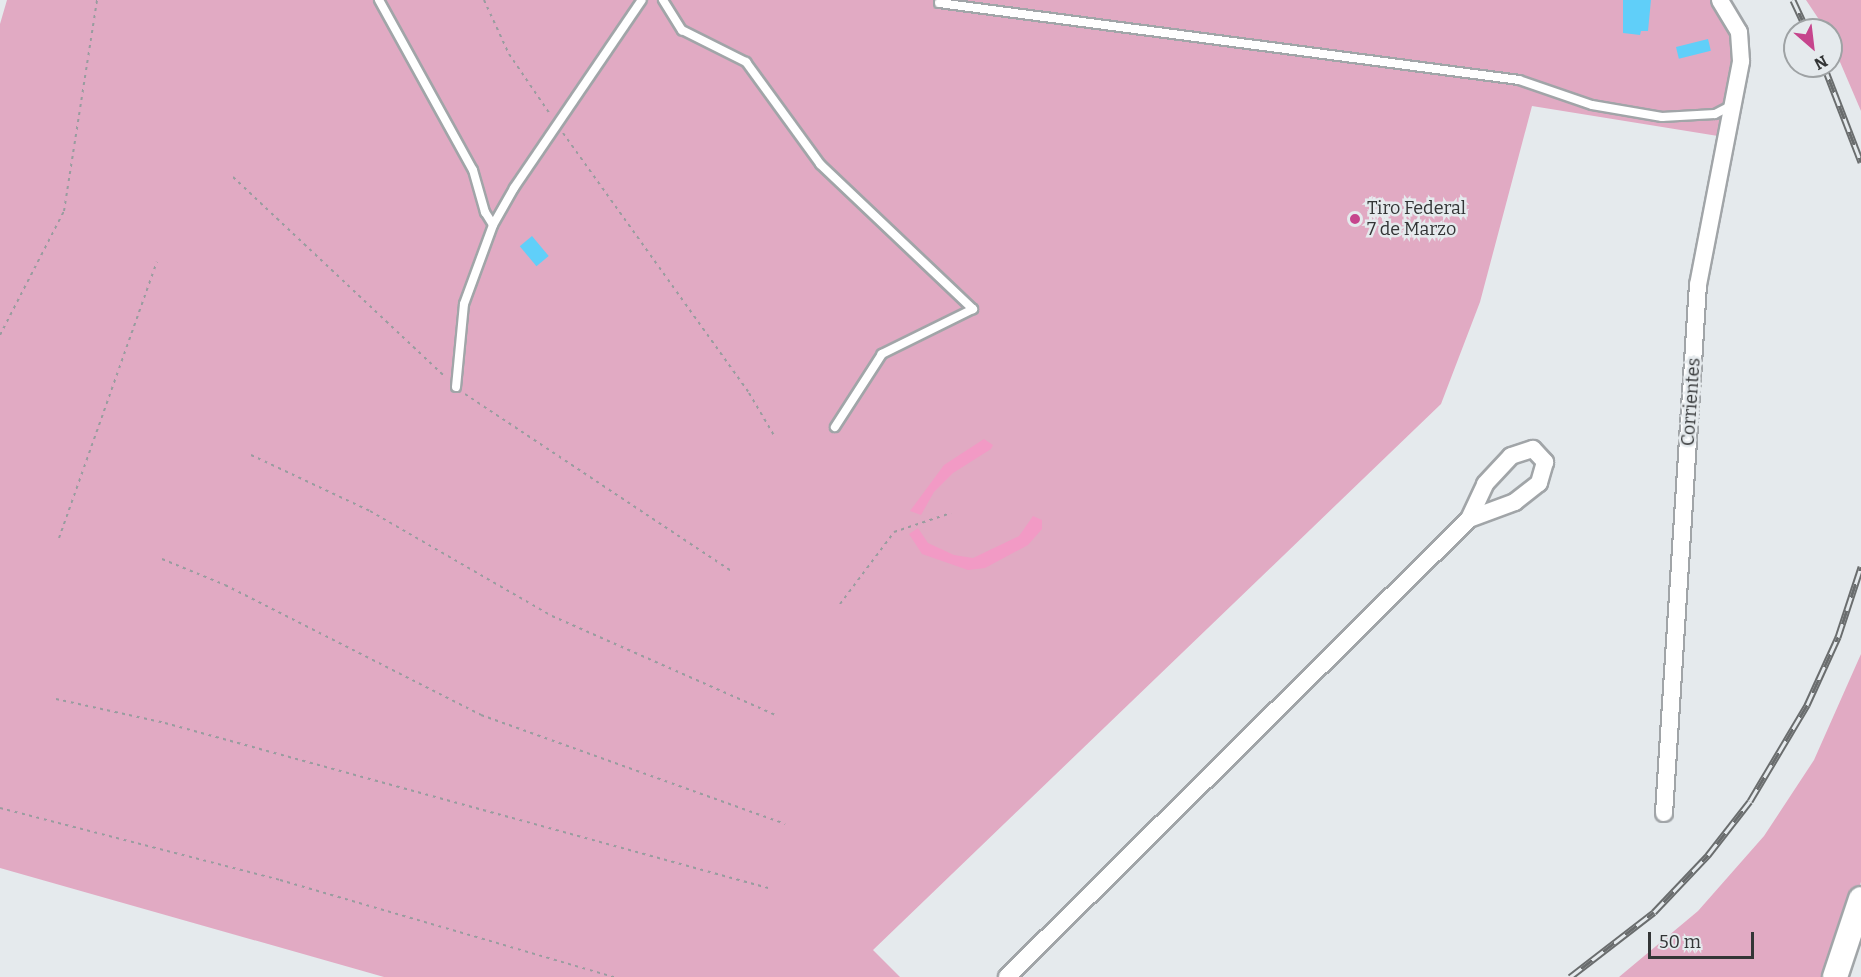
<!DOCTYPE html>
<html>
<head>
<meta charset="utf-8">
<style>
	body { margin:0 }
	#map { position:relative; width:1861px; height:977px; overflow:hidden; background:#e5eaed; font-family:Bitter,serif }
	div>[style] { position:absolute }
	.green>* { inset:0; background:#e1aac3 }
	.water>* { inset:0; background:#f29ac5 }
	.building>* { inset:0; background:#60cff9; transform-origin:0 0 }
	.path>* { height:2px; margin-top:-1px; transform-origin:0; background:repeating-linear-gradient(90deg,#999c9f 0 3px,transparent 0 7.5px) }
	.roads { filter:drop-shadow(2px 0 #a1a5a8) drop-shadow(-2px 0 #a1a5a8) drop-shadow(0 2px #a1a5a8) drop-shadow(0 -2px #a1a5a8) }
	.lane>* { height:8px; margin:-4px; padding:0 4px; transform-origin:4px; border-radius:4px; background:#fff }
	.street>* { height:16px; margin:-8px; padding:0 8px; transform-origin:8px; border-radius:8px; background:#fff }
	.secondary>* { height:24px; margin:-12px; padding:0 12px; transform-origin:12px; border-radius:12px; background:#fff }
	.rail>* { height:7px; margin-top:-3.5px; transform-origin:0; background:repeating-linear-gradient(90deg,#e5eaed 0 14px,#6a6d6e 0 28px); box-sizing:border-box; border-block:2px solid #6a6d6e }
	.dots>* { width:16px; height:16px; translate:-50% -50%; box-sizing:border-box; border:3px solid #e5eaed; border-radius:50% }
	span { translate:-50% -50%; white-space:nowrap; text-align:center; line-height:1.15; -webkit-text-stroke:5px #e5eaed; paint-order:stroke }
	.poi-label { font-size:18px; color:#333536 }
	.left { translate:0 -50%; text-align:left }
	.street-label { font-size:18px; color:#333536 }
	.north { position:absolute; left:1783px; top:18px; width:60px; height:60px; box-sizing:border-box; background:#e5eaed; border:2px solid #9ea2a4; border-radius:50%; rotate:152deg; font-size:16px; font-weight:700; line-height:24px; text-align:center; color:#333536 }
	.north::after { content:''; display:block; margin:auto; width:21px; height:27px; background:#c6458d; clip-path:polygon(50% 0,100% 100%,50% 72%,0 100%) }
	.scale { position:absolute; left:1648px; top:932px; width:106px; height:27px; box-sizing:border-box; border:3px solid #333536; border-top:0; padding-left:8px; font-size:18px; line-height:21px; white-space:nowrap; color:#333536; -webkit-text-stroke:4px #e5eaed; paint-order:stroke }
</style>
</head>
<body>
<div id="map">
	<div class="green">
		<i style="clip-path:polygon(7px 0,1714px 0,1737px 45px,1718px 136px,1532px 106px,1480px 302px,1441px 404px,873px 950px,900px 977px,384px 977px,0 868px,0 24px)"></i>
		<i style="clip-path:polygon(1806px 0,1861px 0,1861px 111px,1831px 41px,1831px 30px,1826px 30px)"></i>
		<i style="clip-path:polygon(1861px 654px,1861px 882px,1829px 977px,1619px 977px,1698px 911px,1764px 836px,1814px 760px)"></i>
	</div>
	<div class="water">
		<i style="clip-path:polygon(984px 439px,993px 445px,991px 449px,953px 473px,934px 492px,921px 515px,910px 511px,944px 465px)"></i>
		<i style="clip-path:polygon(1033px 516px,1042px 520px,1042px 529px,1028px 545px,985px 568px,968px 570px,922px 554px,909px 534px,918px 528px,928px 543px,954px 555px,973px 558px,1019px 536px)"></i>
	</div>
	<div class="building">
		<i style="clip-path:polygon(1623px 0,1651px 0,1648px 31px,1641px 31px,1640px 35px,1623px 33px)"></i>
		<i style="left:1708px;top:39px;width:12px;height:33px;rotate:76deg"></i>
		<i style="left:532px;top:236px;width:26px;height:16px;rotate:50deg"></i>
	</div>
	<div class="path">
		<i style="left:484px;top:0;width:60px;rotate:65.2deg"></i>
		<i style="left:509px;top:54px;width:73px;rotate:55.7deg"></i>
		<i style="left:563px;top:133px;width:320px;rotate:54.4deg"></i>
		<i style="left:749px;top:393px;width:51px;rotate:59.4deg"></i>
		<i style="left:233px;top:177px;width:291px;rotate:43.3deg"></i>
		<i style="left:0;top:335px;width:140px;rotate:-62.7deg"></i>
		<i style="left:64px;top:211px;width:214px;rotate:-81.1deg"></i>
		<i style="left:465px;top:394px;width:320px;rotate:33.6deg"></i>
		<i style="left:251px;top:455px;width:132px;rotate:25.2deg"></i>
		<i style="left:370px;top:511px;width:210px;rotate:30deg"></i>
		<i style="left:552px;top:616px;width:244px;rotate:23.9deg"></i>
		<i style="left:59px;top:538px;width:293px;rotate:-70.5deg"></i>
		<i style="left:162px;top:559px;width:68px;rotate:22.4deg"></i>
		<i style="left:225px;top:585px;width:287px;rotate:26.9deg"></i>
		<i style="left:481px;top:715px;width:323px;rotate:19.7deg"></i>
		<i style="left:840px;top:604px;width:90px;rotate:-53.1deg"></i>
		<i style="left:894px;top:532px;width:60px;rotate:-18.4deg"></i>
		<i style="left:56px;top:699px;width:112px;rotate:12.4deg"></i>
		<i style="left:165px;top:723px;width:629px;rotate:15.3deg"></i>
		<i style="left:0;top:808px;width:289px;rotate:14.4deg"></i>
		<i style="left:280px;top:880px;width:348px;rotate:16.2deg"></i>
	</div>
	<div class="roads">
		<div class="lane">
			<i style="left:379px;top:0;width:194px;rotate:61.1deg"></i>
			<i style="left:473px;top:170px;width:44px;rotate:74.1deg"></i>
			<i style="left:485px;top:212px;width:15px;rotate:58deg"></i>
			<i style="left:663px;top:0;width:36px;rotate:58deg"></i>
			<i style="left:682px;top:30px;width:72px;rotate:26.6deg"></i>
			<i style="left:746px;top:62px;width:126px;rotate:54deg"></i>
			<i style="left:820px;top:164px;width:211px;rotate:43.5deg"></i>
			<i style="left:973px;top:309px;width:102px;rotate:153.7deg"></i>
			<i style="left:882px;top:354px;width:87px;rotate:122.8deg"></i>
			<i style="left:939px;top:3px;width:585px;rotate:7.56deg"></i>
			<i style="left:1519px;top:80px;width:77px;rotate:18.9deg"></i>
			<i style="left:1592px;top:105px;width:71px;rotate:9.7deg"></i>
			<i style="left:1662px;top:117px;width:53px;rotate:-3.2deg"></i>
			<i style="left:1715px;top:114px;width:20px;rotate:-27deg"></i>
			<i style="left:456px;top:387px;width:83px;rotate:-84.5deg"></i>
			<i style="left:464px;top:304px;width:84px;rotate:-69.8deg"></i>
			<i style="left:493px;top:225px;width:43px;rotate:-60.4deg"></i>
			<i style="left:514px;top:188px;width:227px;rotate:-55.8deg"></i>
		</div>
		<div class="street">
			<i style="left:1664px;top:813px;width:529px;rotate:-86.32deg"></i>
			<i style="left:1698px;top:285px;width:228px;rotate:-79.1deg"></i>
			<i style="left:1741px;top:61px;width:29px;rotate:-94deg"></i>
			<i style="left:1739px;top:32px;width:37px;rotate:-121deg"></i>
			<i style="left:1007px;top:977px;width:651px;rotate:-44.75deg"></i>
			<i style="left:1469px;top:519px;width:38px;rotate:-65deg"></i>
			<i style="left:1485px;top:484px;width:38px;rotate:-47deg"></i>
			<i style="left:1511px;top:456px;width:23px;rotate:-18deg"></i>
			<i style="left:1533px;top:449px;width:18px;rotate:47deg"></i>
			<i style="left:1545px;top:462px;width:22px;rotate:106deg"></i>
			<i style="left:1539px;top:483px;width:31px;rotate:142deg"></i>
			<i style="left:1515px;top:502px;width:49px;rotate:159.7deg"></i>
		</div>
		<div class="secondary">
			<i style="left:1835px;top:977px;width:82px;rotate:-71.6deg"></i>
		</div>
	</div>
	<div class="rail">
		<i style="left:1793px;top:0;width:33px;rotate:65deg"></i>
		<i style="left:1824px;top:66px;width:103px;rotate:68.9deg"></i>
		<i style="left:1570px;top:977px;width:106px;rotate:-37.7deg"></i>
		<i style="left:1654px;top:912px;width:79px;rotate:-46.5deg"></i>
		<i style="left:1708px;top:855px;width:68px;rotate:-52.1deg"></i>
		<i style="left:1750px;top:801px;width:112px;rotate:-59.3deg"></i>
		<i style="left:1807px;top:705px;width:75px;rotate:-65.5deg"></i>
		<i style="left:1838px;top:637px;width:74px;rotate:-71.8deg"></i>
	</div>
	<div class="dots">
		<i style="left:1355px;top:219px;background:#c6458d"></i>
	</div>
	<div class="poi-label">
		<span class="left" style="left:1367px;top:219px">Tiro Federal<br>7 de Marzo</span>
	</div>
	<div class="street-label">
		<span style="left:1691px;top:402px;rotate:-86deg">Corrientes</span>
	</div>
	<div class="north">N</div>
	<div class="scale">50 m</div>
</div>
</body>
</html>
